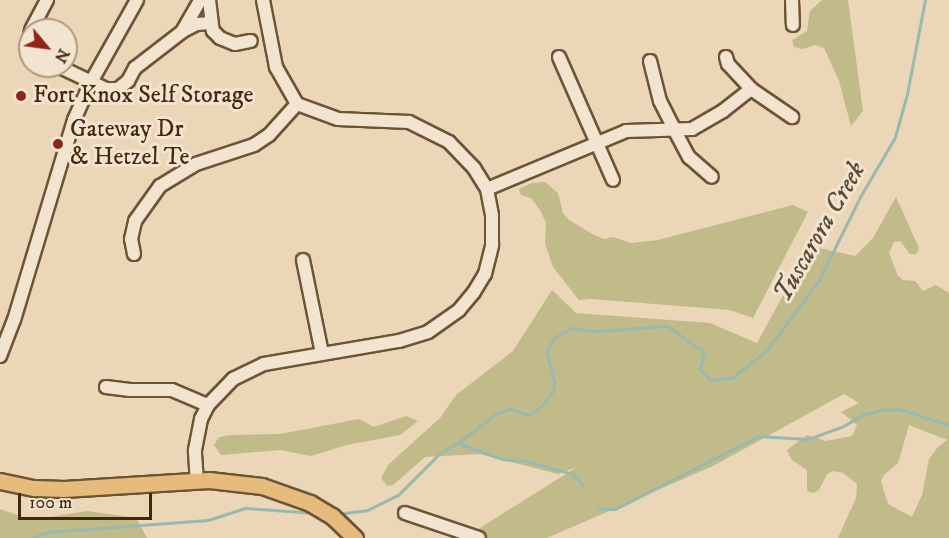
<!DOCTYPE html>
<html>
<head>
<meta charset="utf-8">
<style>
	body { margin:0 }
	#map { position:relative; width:949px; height:538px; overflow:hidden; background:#ebd6b7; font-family:"IM FELL DW Pica",serif }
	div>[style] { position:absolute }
	.green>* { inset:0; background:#c0bb89 }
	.stream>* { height:3px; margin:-1.5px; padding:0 1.5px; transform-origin:1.5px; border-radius:1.5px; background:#98b9b0 }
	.roads { filter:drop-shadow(2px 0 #6d5434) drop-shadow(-2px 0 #6d5434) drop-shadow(0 2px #6d5434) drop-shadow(0 -2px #6d5434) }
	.minor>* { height:12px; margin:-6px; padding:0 6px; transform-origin:6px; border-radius:6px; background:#f2e4d0 }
	.major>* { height:15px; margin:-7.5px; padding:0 7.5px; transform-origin:7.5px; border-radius:7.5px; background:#e6bb7c }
	.dots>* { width:16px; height:16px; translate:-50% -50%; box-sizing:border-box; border:3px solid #f2e4d0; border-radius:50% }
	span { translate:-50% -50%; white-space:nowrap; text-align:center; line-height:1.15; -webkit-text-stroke:6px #f2e4d0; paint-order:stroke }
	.poi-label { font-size:24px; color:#432809 }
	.left { translate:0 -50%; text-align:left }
	.water-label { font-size:26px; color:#584c33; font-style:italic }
	.north { position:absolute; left:18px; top:18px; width:60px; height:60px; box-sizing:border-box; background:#f2e4d0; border:2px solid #ac9980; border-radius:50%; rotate:119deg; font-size:16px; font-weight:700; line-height:24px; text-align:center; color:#432809 }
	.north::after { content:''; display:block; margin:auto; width:21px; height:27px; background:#8f2418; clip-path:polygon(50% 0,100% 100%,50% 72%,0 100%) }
	.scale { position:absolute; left:18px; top:493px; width:134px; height:27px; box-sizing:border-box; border:3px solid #432809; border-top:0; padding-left:8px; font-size:18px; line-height:21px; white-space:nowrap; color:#432809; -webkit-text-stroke:4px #f2e4d0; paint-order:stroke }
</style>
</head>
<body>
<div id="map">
	<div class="green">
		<i style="clip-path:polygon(822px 0,848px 0,863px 111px,851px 126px,839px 81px,824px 48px,815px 45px,803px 49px,794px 47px,792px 40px,807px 31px,810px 11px)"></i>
		<i style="clip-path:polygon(545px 182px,558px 193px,563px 213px,569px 220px,594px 235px,604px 239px,613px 237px,631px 243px,658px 240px,793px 205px,808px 212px,753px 318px,730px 310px,591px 299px,579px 300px,553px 267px,545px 243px,546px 223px,540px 210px,531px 198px,521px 195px,519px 189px,532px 183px)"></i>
		<i style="clip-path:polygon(evenodd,896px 197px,919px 248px,916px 254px,910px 254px,900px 241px,894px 242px,889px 253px,898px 276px,903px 280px,915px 281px,923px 291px,936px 285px,949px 293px,949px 538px,838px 538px,856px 498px,857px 484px,843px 473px,832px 471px,827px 474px,819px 490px,813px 493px,807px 491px,807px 470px,792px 460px,787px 450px,807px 435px,826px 441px,852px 436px,857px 425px,841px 412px,859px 403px,844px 394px,713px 466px,547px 538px,464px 538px,577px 467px,558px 474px,480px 454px,425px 457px,393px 485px,387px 486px,381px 478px,388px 465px,440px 418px,456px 395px,513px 351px,552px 290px,576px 313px,710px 323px,757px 343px,810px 246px,855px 256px,873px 238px,896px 197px,909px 425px,947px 440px,938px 447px,929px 459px,922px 495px,912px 517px,888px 504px,881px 481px,884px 475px,898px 463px,909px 425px)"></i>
		<i style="clip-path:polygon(406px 416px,418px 421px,400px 435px,347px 445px,311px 456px,280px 450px,221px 455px,214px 445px,219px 437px,231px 435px,280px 434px,359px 419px,374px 427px)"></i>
		<i style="clip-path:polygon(0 509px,31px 520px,87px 511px,136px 518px,147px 538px,0 538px)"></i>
	</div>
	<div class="stream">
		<i style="left:458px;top:443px;width:47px;rotate:20deg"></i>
		<i style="left:502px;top:459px;width:24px;rotate:5deg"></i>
		<i style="left:526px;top:461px;width:49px;rotate:15.5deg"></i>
		<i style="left:573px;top:474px;width:16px;rotate:50deg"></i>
		<i style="left:599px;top:509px;width:16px"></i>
		<i style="left:615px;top:509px;width:161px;rotate:-26.9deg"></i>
		<i style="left:759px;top:436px;width:49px;rotate:3.5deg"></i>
		<i style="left:808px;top:439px;width:37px;rotate:-20deg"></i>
		<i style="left:843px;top:426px;width:25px;rotate:-29deg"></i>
		<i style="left:865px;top:414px;width:16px;rotate:-15deg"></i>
		<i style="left:880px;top:410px;width:19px;rotate:-3deg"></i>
		<i style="left:899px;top:409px;width:52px;rotate:17.7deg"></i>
		<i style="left:336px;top:514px;width:31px;rotate:-7deg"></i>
		<i style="left:367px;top:510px;width:34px;rotate:-26deg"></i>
		<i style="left:398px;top:495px;width:59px;rotate:-45deg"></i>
		<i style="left:440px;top:453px;width:21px;rotate:-29deg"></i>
		<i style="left:458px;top:443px;width:49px;rotate:-37.6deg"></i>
		<i style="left:497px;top:413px;width:14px;rotate:-17deg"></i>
		<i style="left:510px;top:409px;width:21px;rotate:17deg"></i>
		<i style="left:530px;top:415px;width:16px;rotate:-38deg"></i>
		<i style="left:543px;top:405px;width:18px;rotate:-56deg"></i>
		<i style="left:553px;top:390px;width:8px;rotate:-83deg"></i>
		<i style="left:554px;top:382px;width:32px;rotate:-103deg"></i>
		<i style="left:547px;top:351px;width:15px;rotate:-62deg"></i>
		<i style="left:554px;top:338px;width:20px;rotate:-30deg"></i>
		<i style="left:571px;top:328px;width:26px;rotate:7deg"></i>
		<i style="left:597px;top:331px;width:70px;rotate:-4.1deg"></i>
		<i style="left:667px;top:326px;width:45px;rotate:35.1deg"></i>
		<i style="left:704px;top:352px;width:17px;rotate:103deg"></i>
		<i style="left:700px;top:369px;width:15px;rotate:48deg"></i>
		<i style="left:710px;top:380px;width:22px;rotate:-5deg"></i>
		<i style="left:732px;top:378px;width:45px;rotate:-38.7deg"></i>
		<i style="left:767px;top:350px;width:87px;rotate:-53.4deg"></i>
		<i style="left:819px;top:280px;width:93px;rotate:-63.7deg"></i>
		<i style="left:860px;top:197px;width:69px;rotate:-59.7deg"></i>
		<i style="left:895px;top:137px;width:45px;rotate:-74.4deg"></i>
		<i style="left:907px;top:94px;width:96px;rotate:-79.2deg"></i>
		<i style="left:33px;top:538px;width:15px;rotate:-23deg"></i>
		<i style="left:47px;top:532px;width:161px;rotate:-4.3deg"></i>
		<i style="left:208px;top:520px;width:40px;rotate:-18deg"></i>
		<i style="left:246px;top:508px;width:69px;rotate:4.1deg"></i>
	</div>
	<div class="roads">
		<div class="minor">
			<i style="left:209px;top:0;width:31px;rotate:83deg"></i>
			<i style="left:213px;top:31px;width:10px;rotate:45deg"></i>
			<i style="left:220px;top:38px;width:16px;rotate:22deg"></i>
			<i style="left:235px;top:44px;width:16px;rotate:-11deg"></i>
			<i style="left:792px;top:0;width:25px;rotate:88deg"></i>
			<i style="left:31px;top:30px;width:34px;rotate:-62deg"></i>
			<i style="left:183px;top:30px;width:34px;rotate:-60deg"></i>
			<i style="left:30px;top:34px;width:13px;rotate:90deg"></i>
			<i style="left:559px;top:57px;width:134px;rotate:66.3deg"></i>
			<i style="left:726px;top:57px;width:7px;rotate:74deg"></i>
			<i style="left:728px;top:64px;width:34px;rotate:47deg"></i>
			<i style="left:751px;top:89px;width:50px;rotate:34.3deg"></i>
			<i style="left:650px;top:61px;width:41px;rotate:76deg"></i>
			<i style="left:660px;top:101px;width:34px;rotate:63deg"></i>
			<i style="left:675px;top:131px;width:30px;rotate:62deg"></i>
			<i style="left:689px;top:157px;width:30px;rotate:41deg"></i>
			<i style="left:58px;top:66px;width:53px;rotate:25.6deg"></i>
			<i style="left:106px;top:89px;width:12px"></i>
			<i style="left:118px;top:89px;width:13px;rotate:-39deg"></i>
			<i style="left:128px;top:81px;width:15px;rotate:-62deg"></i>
			<i style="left:135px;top:68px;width:61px;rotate:-37.6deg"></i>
			<i style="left:183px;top:31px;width:16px;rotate:-27deg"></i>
			<i style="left:197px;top:24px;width:14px;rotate:-4deg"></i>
			<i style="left:487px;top:189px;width:151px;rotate:-22.6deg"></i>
			<i style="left:626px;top:131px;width:66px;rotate:-1.7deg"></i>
			<i style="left:692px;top:129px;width:36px;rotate:-30deg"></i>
			<i style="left:723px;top:111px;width:36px;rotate:-38deg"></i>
			<i style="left:134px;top:254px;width:15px;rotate:-101deg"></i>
			<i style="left:131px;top:239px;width:18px;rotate:-77deg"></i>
			<i style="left:135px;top:221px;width:43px;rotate:-54.5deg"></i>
			<i style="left:160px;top:186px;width:42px;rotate:-31.4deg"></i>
			<i style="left:196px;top:164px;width:61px;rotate:-18.1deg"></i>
			<i style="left:254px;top:145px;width:18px;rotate:-34deg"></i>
			<i style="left:269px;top:135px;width:42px;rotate:-47.9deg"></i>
			<i style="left:303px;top:260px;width:95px;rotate:78.5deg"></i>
			<i style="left:0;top:356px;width:39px;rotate:-69deg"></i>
			<i style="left:14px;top:320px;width:209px;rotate:-73.3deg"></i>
			<i style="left:74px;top:120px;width:42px;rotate:-65.9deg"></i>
			<i style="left:91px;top:82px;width:94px;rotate:-60.7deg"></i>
			<i style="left:106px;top:387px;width:24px;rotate:7deg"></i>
			<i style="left:130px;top:390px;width:42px"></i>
			<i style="left:172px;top:390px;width:39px;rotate:23deg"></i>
			<i style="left:197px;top:482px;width:32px;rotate:-94deg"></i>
			<i style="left:195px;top:450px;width:32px;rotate:-79deg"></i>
			<i style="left:201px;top:419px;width:16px;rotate:-63deg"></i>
			<i style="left:208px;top:405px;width:36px;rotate:-46deg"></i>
			<i style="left:233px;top:379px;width:34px;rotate:-26deg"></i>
			<i style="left:264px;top:364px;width:137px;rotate:-9.7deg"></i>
			<i style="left:399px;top:341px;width:30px;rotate:-17deg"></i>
			<i style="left:428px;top:332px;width:38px;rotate:-35deg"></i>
			<i style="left:459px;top:310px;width:23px;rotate:-50deg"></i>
			<i style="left:474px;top:292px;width:21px;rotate:-59deg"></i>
			<i style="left:485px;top:274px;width:30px;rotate:-76deg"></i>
			<i style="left:492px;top:245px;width:30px;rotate:-90deg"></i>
			<i style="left:492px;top:215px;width:26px;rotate:-101deg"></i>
			<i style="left:487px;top:189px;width:25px;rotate:-122deg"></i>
			<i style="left:474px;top:168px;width:36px;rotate:-134deg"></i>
			<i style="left:449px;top:142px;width:45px;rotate:-153.4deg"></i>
			<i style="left:409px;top:122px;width:71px;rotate:-177.6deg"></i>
			<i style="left:338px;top:119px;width:44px;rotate:-159.9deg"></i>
			<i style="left:297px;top:104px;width:43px;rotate:-119.6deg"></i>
			<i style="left:276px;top:67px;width:68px;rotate:-101deg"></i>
			<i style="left:405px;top:513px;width:78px;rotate:18.7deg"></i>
		</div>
		<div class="major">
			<i style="left:0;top:481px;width:35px;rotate:12deg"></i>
			<i style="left:34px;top:488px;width:30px;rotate:2deg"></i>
			<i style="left:64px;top:489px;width:145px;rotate:-3.6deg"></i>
			<i style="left:209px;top:480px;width:53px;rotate:6.5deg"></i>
			<i style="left:262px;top:486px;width:51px;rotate:19.5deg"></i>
			<i style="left:310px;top:503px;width:26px;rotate:31deg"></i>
			<i style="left:332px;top:516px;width:32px;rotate:44deg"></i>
		</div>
	</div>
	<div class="dots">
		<i style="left:21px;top:96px;background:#8f2418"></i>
		<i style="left:58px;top:144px;background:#8f2418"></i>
	</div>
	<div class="poi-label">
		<span class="left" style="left:33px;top:96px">Fort Knox Self Storage</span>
		<span class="left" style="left:70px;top:144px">Gateway Dr<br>&amp; Hetzel Te</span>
	</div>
	<div class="water-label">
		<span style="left:820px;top:232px;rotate:-60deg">Tuscarora Creek</span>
	</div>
	<div class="north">N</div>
	<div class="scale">100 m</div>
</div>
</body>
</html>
